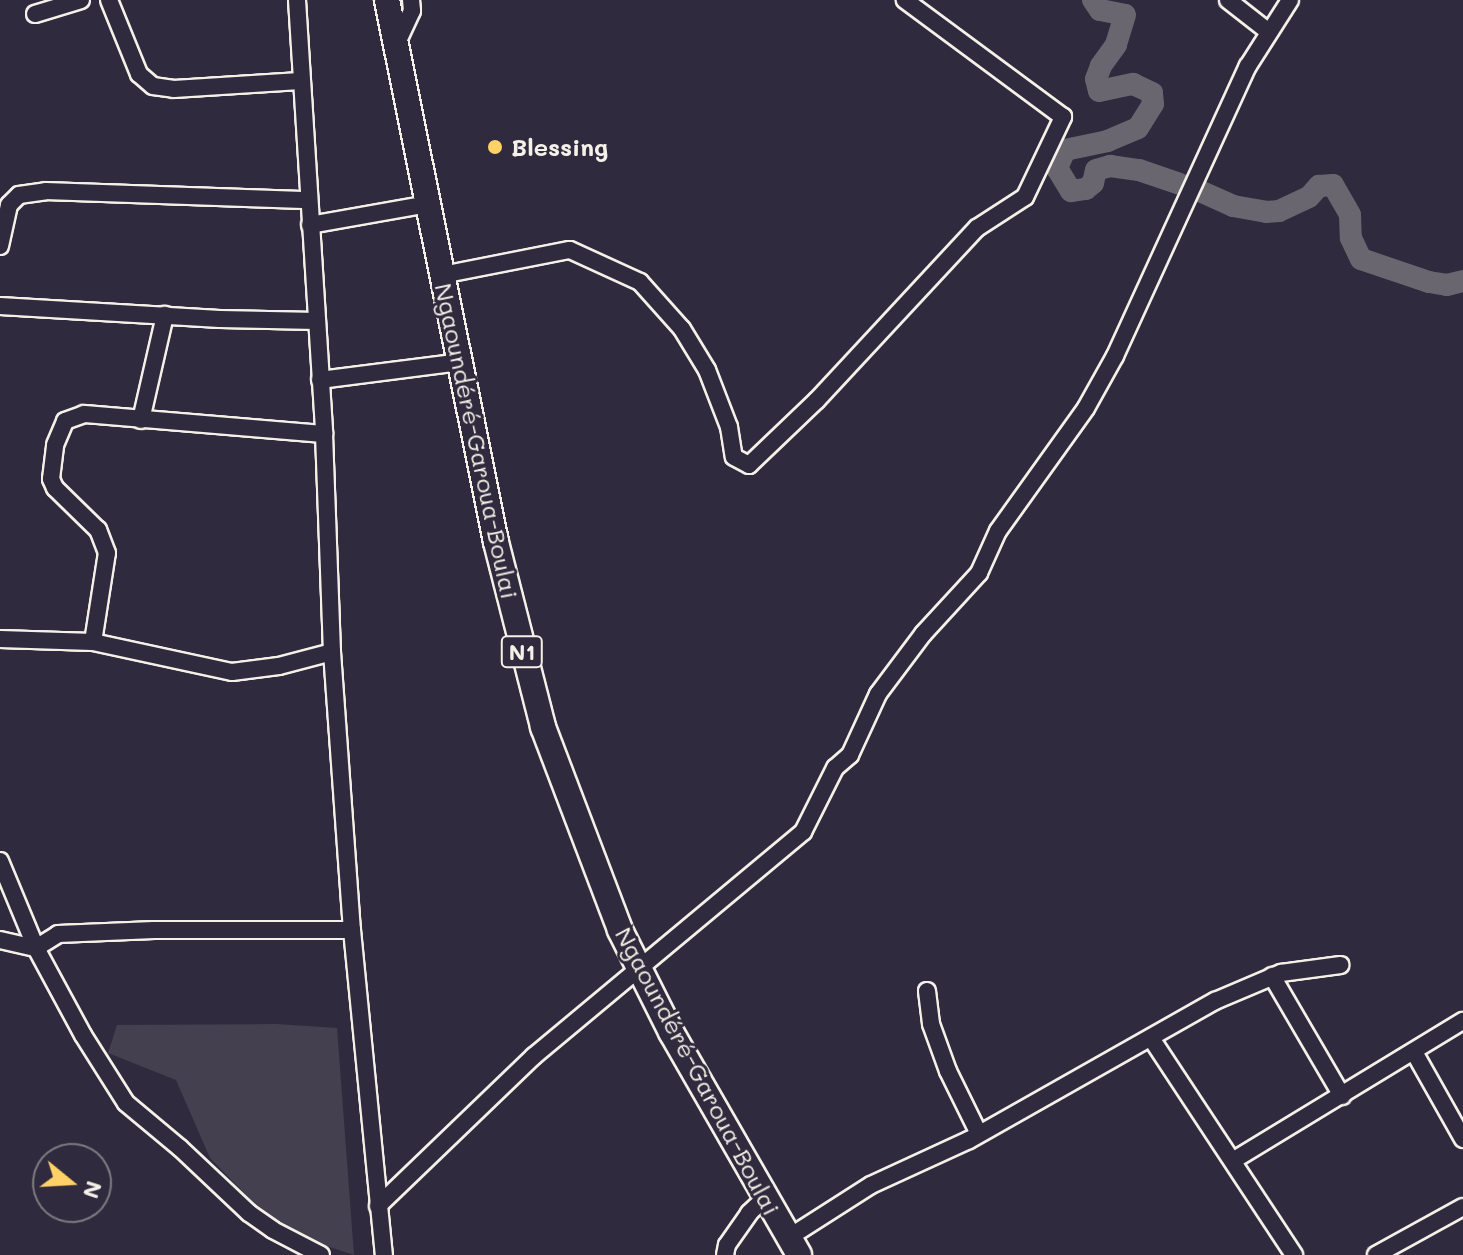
<!DOCTYPE html>
<html>
<head>
<meta charset="utf-8">
<style>
	body { margin:0 }
	#map { position:relative; width:1463px; height:1255px; overflow:hidden; background:#2f2a3d; font-family:Mali,sans-serif }
	div>[style] { position:absolute }
	.green>* { inset:0; background:#454050 }
	.river>* { height:22px; margin:-11px; padding:0 11px; transform-origin:11px; border-radius:11px; background:#6a6670 }
	.roads { filter:drop-shadow(2px 0 #f4f1e8) drop-shadow(-2px 0 #f4f1e8) drop-shadow(0 2px #f4f1e8) drop-shadow(0 -2px #f4f1e8) }
	.minor>* { height:16px; margin:-8px; padding:0 8px; transform-origin:8px; border-radius:8px; background:#2f2a3d }
	.highway>* { height:24px; margin:-12px; padding:0 12px; transform-origin:12px; border-radius:12px; background:#2f2a3d }
	.dots>* { width:22px; height:22px; translate:-50% -50%; box-sizing:border-box; border:4px solid #2f2a3d; border-radius:50% }
	span { translate:-50% -50%; white-space:nowrap; text-align:center; line-height:1.15; -webkit-text-stroke:6px #2f2a3d; paint-order:stroke }
	.shield-label span { padding:2px 6px; background:#2f2a3d; border:2px solid; border-radius:6px; -webkit-text-stroke-width:0 }
	.shield-label { font-size:22px; color:#f4f1e8; font-weight:700 }
	.poi-label { font-size:24px; color:#f4f1e8; font-weight:700 }
	.left { translate:0 -50%; text-align:left }
	.street-label { font-size:24px; color:#f4f1e8 }
	.north { position:absolute; left:32px; top:1143px; width:80px; height:80px; box-sizing:border-box; background:#2f2a3d; border:2px solid #7e7a81; border-radius:50%; rotate:108deg; font-size:22px; font-weight:700; line-height:32px; text-align:center; color:#f4f1e8 }
	.north::after { content:''; display:block; margin:auto; width:28px; height:36px; background:#ffd166; clip-path:polygon(50% 0,100% 100%,50% 72%,0 100%) }
</style>
</head>
<body>
<div id="map">
	<div class="green">
		<i style="clip-path:polygon(276px 1024px,337px 1028px,354px 1255px,281px 1231px,210px 1158px,176px 1080px,108px 1053px,117px 1025px)"></i>
	</div>
	<div class="river">
		<i style="left:1093px;top:0;width:12px;rotate:55deg"></i>
		<i style="left:1100px;top:10px;width:25px;rotate:11deg"></i>
		<i style="left:1125px;top:15px;width:31px;rotate:107deg"></i>
		<i style="left:1116px;top:45px;width:26px;rotate:126deg"></i>
		<i style="left:1101px;top:66px;width:14px;rotate:111deg"></i>
		<i style="left:1096px;top:79px;width:12px;rotate:76deg"></i>
		<i style="left:1099px;top:91px;width:35px;rotate:-12deg"></i>
		<i style="left:1133px;top:84px;width:21px;rotate:25deg"></i>
		<i style="left:1152px;top:93px;width:11px;rotate:85deg"></i>
		<i style="left:1153px;top:104px;width:28px;rotate:122deg"></i>
		<i style="left:1138px;top:128px;width:33px;rotate:157deg"></i>
		<i style="left:1108px;top:141px;width:44px;rotate:168.2deg"></i>
		<i style="left:1065px;top:150px;width:20px;rotate:114deg"></i>
		<i style="left:1057px;top:168px;width:27px;rotate:59deg"></i>
		<i style="left:1071px;top:191px;width:15px;rotate:-8deg"></i>
		<i style="left:1086px;top:189px;width:9px;rotate:-41deg"></i>
		<i style="left:1093px;top:183px;width:13px;rotate:-77deg"></i>
		<i style="left:1096px;top:170px;width:15px;rotate:-16deg"></i>
		<i style="left:1110px;top:166px;width:29px;rotate:8deg"></i>
		<i style="left:1139px;top:170px;width:43px;rotate:18.9deg"></i>
		<i style="left:1202px;top:192px;width:34px;rotate:24deg"></i>
		<i style="left:1233px;top:206px;width:34px;rotate:10deg"></i>
		<i style="left:1266px;top:212px;width:13px;rotate:-4deg"></i>
		<i style="left:1279px;top:211px;width:33px;rotate:-25deg"></i>
		<i style="left:1309px;top:197px;width:15px;rotate:-48deg"></i>
		<i style="left:1319px;top:186px;width:14px;rotate:-4deg"></i>
		<i style="left:1333px;top:185px;width:34px;rotate:60deg"></i>
		<i style="left:1350px;top:215px;width:23px;rotate:88deg"></i>
		<i style="left:1351px;top:238px;width:23px;rotate:65deg"></i>
		<i style="left:1361px;top:259px;width:72px;rotate:18.7deg"></i>
		<i style="left:1429px;top:282px;width:18px;rotate:9deg"></i>
		<i style="left:1447px;top:285px;width:16px;rotate:-14deg"></i>
	</div>
	<div class="roads">
		<div class="minor">
			<i style="left:109px;top:0;width:80px;rotate:67.9deg"></i>
			<i style="left:139px;top:74px;width:18px;rotate:41deg"></i>
			<i style="left:153px;top:86px;width:21px;rotate:8deg"></i>
			<i style="left:174px;top:89px;width:126px;rotate:-3.6deg"></i>
			<i style="left:297px;top:0;width:435px;rotate:86.4deg"></i>
			<i style="left:324px;top:434px;width:218px;rotate:87.9deg"></i>
			<i style="left:332px;top:652px;width:279px;rotate:85.9deg"></i>
			<i style="left:352px;top:930px;width:327px;rotate:84.4deg"></i>
			<i style="left:1228px;top:0;width:52px;rotate:38deg"></i>
			<i style="left:35px;top:14px;width:48px;rotate:-16.9deg"></i>
			<i style="left:396px;top:45px;width:38px;rotate:-65deg"></i>
			<i style="left:412px;top:11px;width:11px;rotate:-95deg"></i>
			<i style="left:310px;top:225px;width:120px;rotate:-10.1deg"></i>
			<i style="left:0;top:246px;width:42px;rotate:-77.6deg"></i>
			<i style="left:9px;top:205px;width:14px;rotate:-45deg"></i>
			<i style="left:19px;top:195px;width:27px;rotate:-8deg"></i>
			<i style="left:46px;top:191px;width:263px;rotate:2deg"></i>
			<i style="left:442px;top:275px;width:130px;rotate:-11.1deg"></i>
			<i style="left:570px;top:250px;width:77px;rotate:24.6deg"></i>
			<i style="left:640px;top:282px;width:63px;rotate:48.2deg"></i>
			<i style="left:682px;top:329px;width:48px;rotate:58.6deg"></i>
			<i style="left:707px;top:370px;width:61px;rotate:68.9deg"></i>
			<i style="left:729px;top:427px;width:30px;rotate:81deg"></i>
			<i style="left:734px;top:457px;width:17px;rotate:28deg"></i>
			<i style="left:749px;top:465px;width:94px;rotate:-43.7deg"></i>
			<i style="left:817px;top:400px;width:235px;rotate:-47.1deg"></i>
			<i style="left:977px;top:228px;width:57px;rotate:-32.9deg"></i>
			<i style="left:1025px;top:197px;width:89px;rotate:-64.6deg"></i>
			<i style="left:1063px;top:117px;width:197px;rotate:-143.5deg"></i>
			<i style="left:0;top:306px;width:220px;rotate:3.4deg"></i>
			<i style="left:220px;top:319px;width:97px;rotate:1.2deg"></i>
			<i style="left:320px;top:380px;width:141px;rotate:-7.3deg"></i>
			<i style="left:141px;top:420px;width:108px;rotate:-77.1deg"></i>
			<i style="left:0;top:639px;width:93px;rotate:1.8deg"></i>
			<i style="left:93px;top:642px;width:142px;rotate:12.2deg"></i>
			<i style="left:232px;top:672px;width:47px;rotate:-7.3deg"></i>
			<i style="left:279px;top:666px;width:55px;rotate:-14.8deg"></i>
			<i style="left:93px;top:642px;width:90px;rotate:-81.1deg"></i>
			<i style="left:107px;top:553px;width:25px;rotate:-111deg"></i>
			<i style="left:98px;top:530px;width:60px;rotate:-135.7deg"></i>
			<i style="left:55px;top:488px;width:10px;rotate:-114deg"></i>
			<i style="left:51px;top:479px;width:34px;rotate:-83deg"></i>
			<i style="left:55px;top:445px;width:26px;rotate:-67deg"></i>
			<i style="left:65px;top:421px;width:20px;rotate:-20deg"></i>
			<i style="left:84px;top:414px;width:241px;rotate:4.8deg"></i>
			<i style="left:0;top:861px;width:94px;rotate:67.5deg"></i>
			<i style="left:36px;top:948px;width:99px;rotate:61.6deg"></i>
			<i style="left:83px;top:1035px;width:80px;rotate:57.7deg"></i>
			<i style="left:126px;top:1103px;width:70px;rotate:39.8deg"></i>
			<i style="left:180px;top:1148px;width:95px;rotate:43.3deg"></i>
			<i style="left:249px;top:1213px;width:29px;rotate:35deg"></i>
			<i style="left:273px;top:1230px;width:54px;rotate:27.5deg"></i>
			<i style="left:0;top:940px;width:37px;rotate:13deg"></i>
			<i style="left:36px;top:948px;width:26px;rotate:-32deg"></i>
			<i style="left:58px;top:934px;width:96px;rotate:-2.4deg"></i>
			<i style="left:154px;top:930px;width:198px"></i>
			<i style="left:1272px;top:976px;width:139px;rotate:59.7deg"></i>
			<i style="left:927px;top:991px;width:33px;rotate:83deg"></i>
			<i style="left:931px;top:1024px;width:50px;rotate:70.1deg"></i>
			<i style="left:948px;top:1071px;width:70px;rotate:63.8deg"></i>
			<i style="left:1151px;top:1038px;width:260px;rotate:56.6deg"></i>
			<i style="left:1414px;top:1052px;width:100px;rotate:60.6deg"></i>
			<i style="left:1234px;top:1160px;width:268px;rotate:-31.3deg"></i>
			<i style="left:378px;top:1206px;width:216px;rotate:-43.9deg"></i>
			<i style="left:534px;top:1056px;width:350px;rotate:-39.8deg"></i>
			<i style="left:803px;top:832px;width:72px;rotate:-63.4deg"></i>
			<i style="left:835px;top:768px;width:20px;rotate:-41deg"></i>
			<i style="left:850px;top:755px;width:67px;rotate:-65.3deg"></i>
			<i style="left:878px;top:694px;width:75px;rotate:-53.1deg"></i>
			<i style="left:923px;top:634px;width:83px;rotate:-47.4deg"></i>
			<i style="left:979px;top:573px;width:46px;rotate:-65.7deg"></i>
			<i style="left:998px;top:531px;width:151px;rotate:-54.4deg"></i>
			<i style="left:1086px;top:408px;width:60px;rotate:-60.9deg"></i>
			<i style="left:1115px;top:356px;width:319px;rotate:-65.4deg"></i>
			<i style="left:1248px;top:66px;width:78px;rotate:-57.5deg"></i>
			<i style="left:788px;top:1238px;width:98px;rotate:-32.6deg"></i>
			<i style="left:871px;top:1185px;width:108px;rotate:-24.7deg"></i>
			<i style="left:969px;top:1140px;width:283px;rotate:-29.5deg"></i>
			<i style="left:1215px;top:1001px;width:72px;rotate:-23deg"></i>
			<i style="left:1281px;top:973px;width:60px;rotate:-7.7deg"></i>
			<i style="left:725px;top:1255px;width:10px;rotate:-79deg"></i>
			<i style="left:727px;top:1245px;width:39px;rotate:-55deg"></i>
			<i style="left:749px;top:1213px;width:23px;rotate:-43deg"></i>
			<i style="left:1376px;top:1255px;width:99px;rotate:-28.9deg"></i>
		</div>
		<div class="highway">
			<i style="left:387px;top:0;width:553px;rotate:78.63deg"></i>
			<i style="left:496px;top:542px;width:191px;rotate:75.7deg"></i>
			<i style="left:543px;top:727px;width:217px;rotate:69.2deg"></i>
			<i style="left:620px;top:930px;width:114px;rotate:63.4deg"></i>
			<i style="left:671px;top:1032px;width:257px;rotate:60.1deg"></i>
		</div>
	</div>
	<div class="dots">
		<i style="left:495px;top:147px;background:#ffd166"></i>
	</div>
	<div class="shield-label">
		<span style="left:522px;top:652px">N1</span>
	</div>
	<div class="poi-label">
		<span class="left" style="left:511px;top:147px">Blessing</span>
	</div>
	<div class="street-label">
		<span style="left:477px;top:441px;rotate:78deg">Ngaoundéré-Garoua-Boulai</span>
		<span style="left:698px;top:1071px;rotate:62deg">Ngaoundéré-Garoua-Boulai</span>
	</div>
	<div class="north">N</div>
</div>
</body>
</html>
